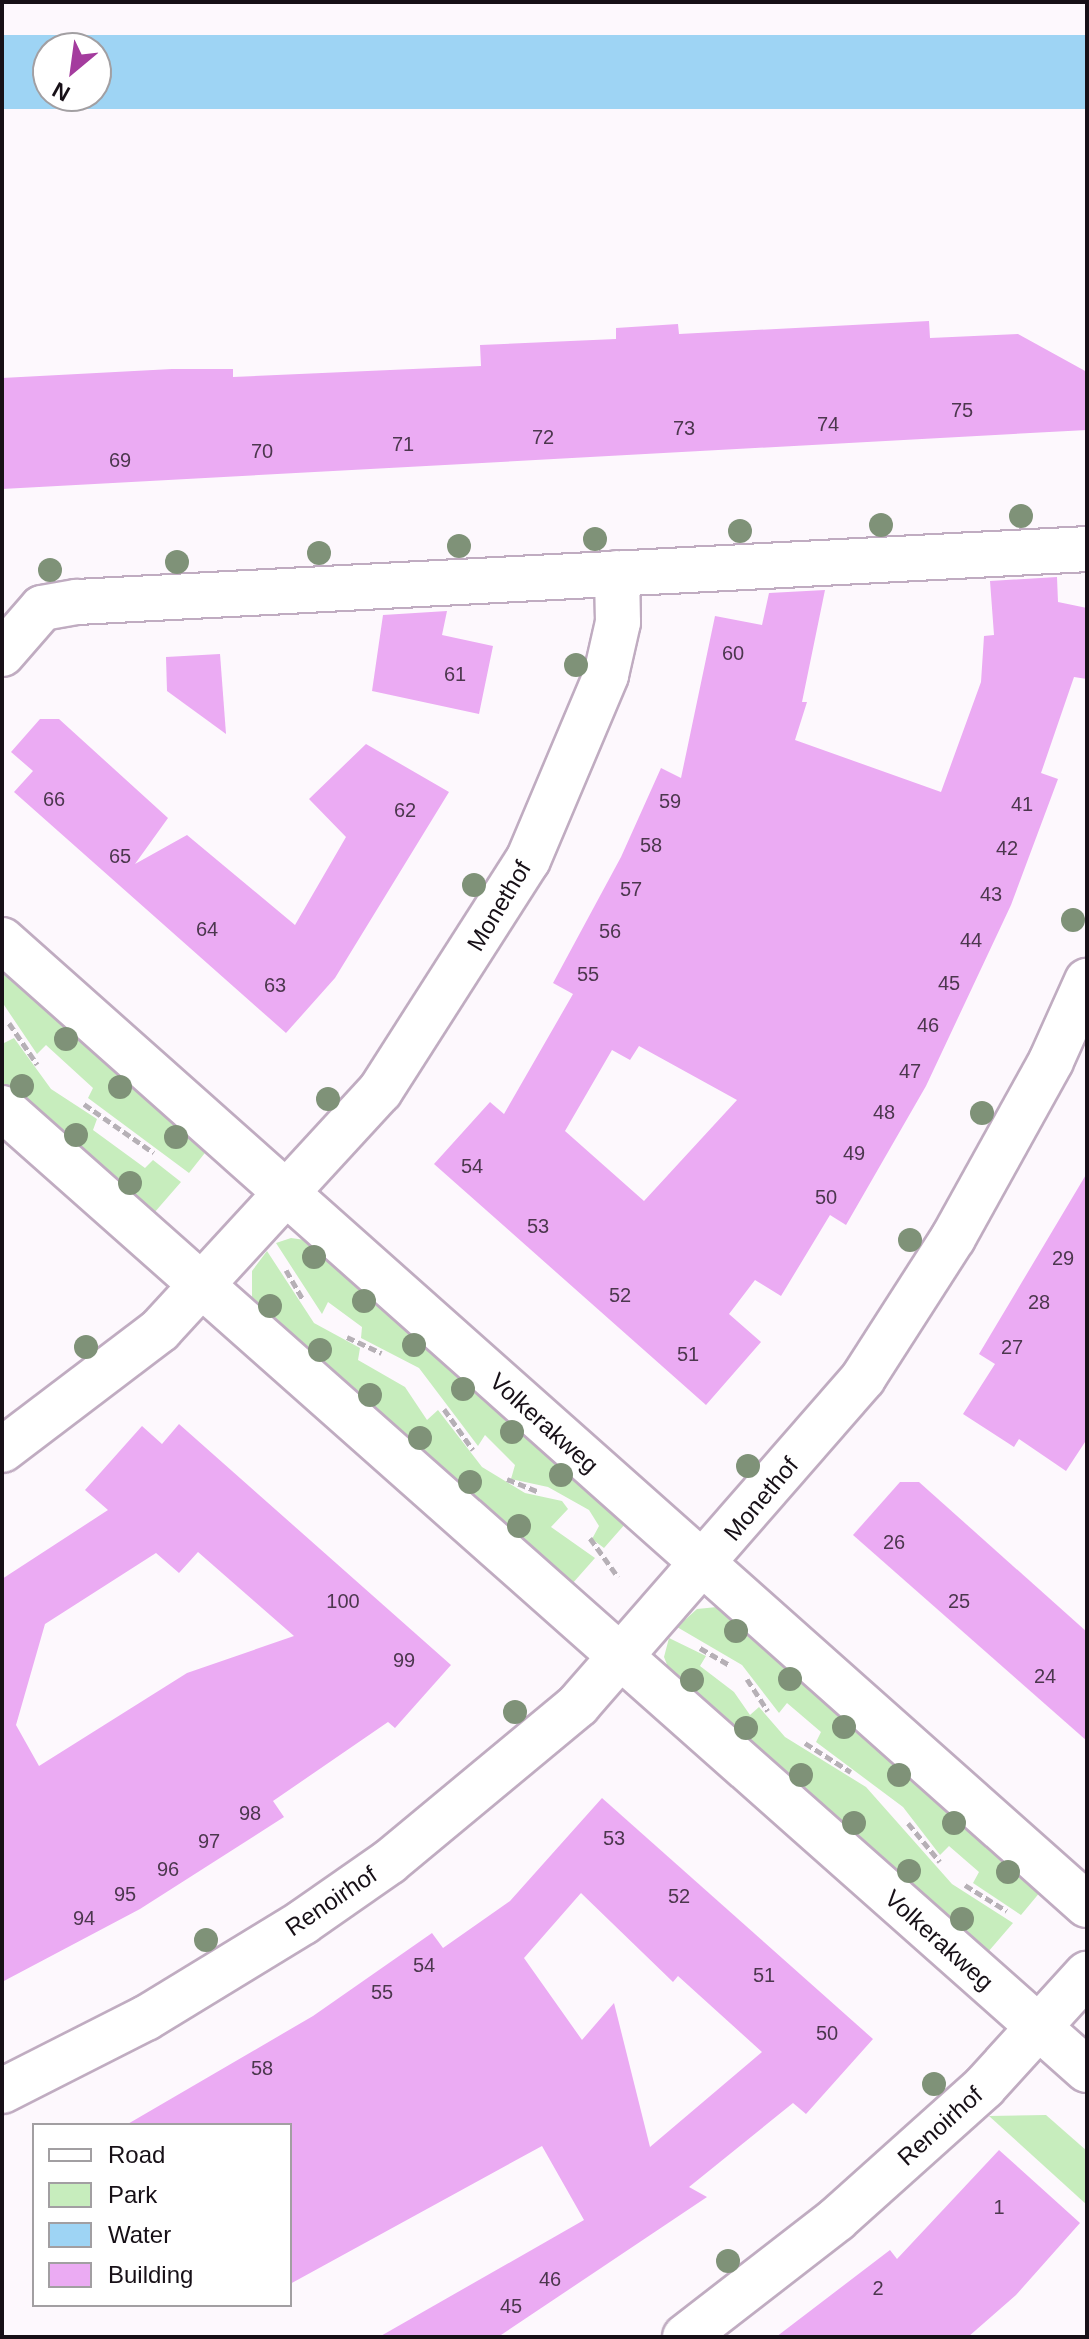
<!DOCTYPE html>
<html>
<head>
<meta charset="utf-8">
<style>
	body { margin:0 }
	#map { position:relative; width:1089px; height:2339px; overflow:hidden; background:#fdf8fd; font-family:Helvetica,sans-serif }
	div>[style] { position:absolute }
	.green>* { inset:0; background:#c7edbd }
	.water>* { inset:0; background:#9ed4f4; transform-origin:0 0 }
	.building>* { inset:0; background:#ebabf3 }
	.path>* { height:5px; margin-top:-2.5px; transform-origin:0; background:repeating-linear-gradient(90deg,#b6b0b6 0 8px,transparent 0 12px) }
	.roads { filter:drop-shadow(2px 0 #c0acc1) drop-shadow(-2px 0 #c0acc1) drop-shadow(0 2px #c0acc1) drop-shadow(0 -2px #c0acc1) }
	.street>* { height:44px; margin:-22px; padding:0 22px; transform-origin:22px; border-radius:22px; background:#fff }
	.secondary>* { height:44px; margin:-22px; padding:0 22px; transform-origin:22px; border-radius:22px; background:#fff }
	.trees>* { width:24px; height:24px; margin:-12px; border-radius:50%; background:#7f9278 }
	span { translate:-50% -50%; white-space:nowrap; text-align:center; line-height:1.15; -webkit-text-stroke:8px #fff; paint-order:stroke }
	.number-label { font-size:20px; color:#4c374e }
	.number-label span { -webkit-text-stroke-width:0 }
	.street-label { font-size:24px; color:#171017 }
	.frame { position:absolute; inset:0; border:4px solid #171017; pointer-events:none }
	.legend { position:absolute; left:32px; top:2123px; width:260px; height:184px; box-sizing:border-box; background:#fff; border:2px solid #a29fa2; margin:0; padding:10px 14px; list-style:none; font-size:24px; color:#171017 }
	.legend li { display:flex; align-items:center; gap:16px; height:40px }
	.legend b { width:40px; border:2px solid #a29fa2 }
	.north { position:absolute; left:32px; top:32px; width:80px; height:80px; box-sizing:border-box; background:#fff; border:2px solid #a29fa2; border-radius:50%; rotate:209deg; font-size:22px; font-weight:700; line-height:32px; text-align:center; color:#171017 }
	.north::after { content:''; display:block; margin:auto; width:28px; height:36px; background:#a43c9e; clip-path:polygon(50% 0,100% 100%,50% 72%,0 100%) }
</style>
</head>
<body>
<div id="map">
	<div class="green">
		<i style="clip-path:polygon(2px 965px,208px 1149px,189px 1173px,88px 1098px,93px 1088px,46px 1045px,37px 1054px,2px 1002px)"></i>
		<i style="clip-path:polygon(14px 1038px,51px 1089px,97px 1119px,93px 1130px,145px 1168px,153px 1160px,181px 1182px,154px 1213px,2px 1082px,2px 1044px)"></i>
		<i style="clip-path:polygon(291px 1238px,312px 1241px,626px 1523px,604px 1548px,592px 1539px,599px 1526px,589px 1510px,548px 1487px,511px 1479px,515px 1465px,485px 1435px,478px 1446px,419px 1368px,361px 1338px,362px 1327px,328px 1302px,322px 1314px,276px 1243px)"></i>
		<i style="clip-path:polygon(267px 1251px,314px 1323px,360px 1348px,358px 1360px,405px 1387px,427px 1420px,438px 1410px,482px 1467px,525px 1493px,562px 1501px,568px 1509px,551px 1527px,595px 1558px,572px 1584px,252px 1301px,252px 1271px)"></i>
		<i style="clip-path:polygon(717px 1607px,727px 1610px,1041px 1891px,1021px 1915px,973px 1883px,979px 1872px,949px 1846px,940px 1855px,903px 1807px,816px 1742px,821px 1732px,787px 1703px,779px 1713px,742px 1665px,677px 1627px,697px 1609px)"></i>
		<i style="clip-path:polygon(669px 1638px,706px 1656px,700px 1666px,734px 1692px,750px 1715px,759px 1707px,785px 1737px,866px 1787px,952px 1884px,1013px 1923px,988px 1952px,671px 1675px,664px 1657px)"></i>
		<i style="clip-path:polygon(1046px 2115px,1087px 2151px,1087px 2205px,989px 2116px)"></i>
	</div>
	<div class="water">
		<i style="left:1087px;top:35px;width:74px;height:1087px;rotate:90deg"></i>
	</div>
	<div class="building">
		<i style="clip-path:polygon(929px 321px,930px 338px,1018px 334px,1087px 372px,1087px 430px,2px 489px,2px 378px,172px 369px,233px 369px,233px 377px,481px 366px,480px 345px,616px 339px,616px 328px,678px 324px,679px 334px)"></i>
		<i style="clip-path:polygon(evenodd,1057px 577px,1058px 602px,1087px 608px,1087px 679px,1074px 677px,1041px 773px,1058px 779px,1011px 905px,926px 1086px,846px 1225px,830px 1215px,781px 1296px,755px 1280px,729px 1314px,761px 1342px,706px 1405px,434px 1164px,490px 1102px,504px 1114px,573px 994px,553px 983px,621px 857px,661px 768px,681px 778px,715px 616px,762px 625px,769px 593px,825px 590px,802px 702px,807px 702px,795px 740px,941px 792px,981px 682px,984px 636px,994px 635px,990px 581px,1057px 577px,639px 1046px,737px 1100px,644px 1201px,565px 1131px,612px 1050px,630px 1060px,639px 1046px)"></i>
		<i style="clip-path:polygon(447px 611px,442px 635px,493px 646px,479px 714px,372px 691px,383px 615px)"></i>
		<i style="clip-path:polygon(220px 654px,226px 734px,167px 691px,166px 657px)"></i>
		<i style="clip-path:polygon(40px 719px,59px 719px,168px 818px,135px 864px,187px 835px,295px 925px,346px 837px,309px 799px,366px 744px,449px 792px,335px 978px,286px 1033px,14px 792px,33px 771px,11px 752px)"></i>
		<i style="clip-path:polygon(1087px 1173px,1087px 1439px,1066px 1471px,1019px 1439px,1014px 1447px,963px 1414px,995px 1364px,979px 1354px)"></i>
		<i style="clip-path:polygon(evenodd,179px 1424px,451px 1665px,395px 1728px,388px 1722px,273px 1801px,284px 1817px,140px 1909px,2px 1982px,2px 1579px,108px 1510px,85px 1490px,142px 1426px,162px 1444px,179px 1424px,198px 1552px,294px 1636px,187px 1673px,39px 1766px,16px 1725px,45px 1624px,156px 1553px,179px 1573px,198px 1552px)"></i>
		<i style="clip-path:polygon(900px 1482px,919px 1482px,1087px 1632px,1087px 1741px,853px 1535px)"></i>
		<i style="clip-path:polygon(evenodd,602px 1798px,873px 2039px,806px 2114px,793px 2103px,689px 2187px,707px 2197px,498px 2337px,379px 2337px,584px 2220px,542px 2146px,290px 2284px,290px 2125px,126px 2125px,313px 2016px,432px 1933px,443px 1948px,510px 1901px,602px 1798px,581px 1893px,673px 1982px,678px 1976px,762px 2052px,650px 2147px,614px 2003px,582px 2040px,524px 1958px,581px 1893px)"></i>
		<i style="clip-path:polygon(999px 2150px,1080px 2223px,1016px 2295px,968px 2337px,776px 2337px,890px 2250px,897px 2259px)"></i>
	</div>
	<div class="path">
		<i style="left:9px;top:1023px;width:50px;rotate:55.7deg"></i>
		<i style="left:84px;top:1104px;width:85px;rotate:35deg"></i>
		<i style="left:286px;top:1270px;width:34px;rotate:60deg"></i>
		<i style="left:347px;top:1337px;width:38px;rotate:25deg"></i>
		<i style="left:444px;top:1409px;width:50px;rotate:54.7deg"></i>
		<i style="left:507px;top:1479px;width:35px;rotate:22deg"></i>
		<i style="left:590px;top:1538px;width:48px;rotate:54.3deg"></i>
		<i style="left:700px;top:1648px;width:34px;rotate:30deg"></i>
		<i style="left:747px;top:1679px;width:38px;rotate:57deg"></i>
		<i style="left:805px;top:1743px;width:54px;rotate:32.2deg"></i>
		<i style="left:908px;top:1823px;width:50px;rotate:50.6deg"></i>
		<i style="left:965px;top:1885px;width:49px;rotate:31.8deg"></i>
	</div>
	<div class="roads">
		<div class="street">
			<i style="left:2px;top:654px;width:61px;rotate:-49deg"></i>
			<i style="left:42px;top:608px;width:36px;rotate:-10deg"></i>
			<i style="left:77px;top:602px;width:1011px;rotate:-3deg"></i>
			<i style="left:2px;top:1450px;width:198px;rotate:-37.2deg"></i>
			<i style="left:160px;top:1330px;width:325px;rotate:-47.4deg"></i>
			<i style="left:380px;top:1091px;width:274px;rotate:-57.4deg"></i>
			<i style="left:528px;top:860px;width:201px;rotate:-67.1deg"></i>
			<i style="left:606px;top:675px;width:54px;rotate:-77.2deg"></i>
			<i style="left:618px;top:622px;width:49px;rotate:-91.2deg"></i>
			<i style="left:2px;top:2091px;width:161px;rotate:-26.9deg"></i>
			<i style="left:146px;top:2018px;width:184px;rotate:-31.4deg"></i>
			<i style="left:303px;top:1922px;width:105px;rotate:-34.9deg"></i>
			<i style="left:389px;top:1862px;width:246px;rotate:-39.7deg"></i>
			<i style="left:578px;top:1705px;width:434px;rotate:-48.9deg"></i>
			<i style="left:863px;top:1378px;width:166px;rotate:-57.3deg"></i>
			<i style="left:953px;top:1238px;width:202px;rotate:-61deg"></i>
			<i style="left:1051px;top:1061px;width:88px;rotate:-65.8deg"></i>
			<i style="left:685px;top:2337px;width:192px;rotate:-37.8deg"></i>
			<i style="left:837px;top:2219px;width:198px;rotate:-41.9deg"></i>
			<i style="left:984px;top:2087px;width:153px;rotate:-47.7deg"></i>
		</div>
		<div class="secondary">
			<i style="left:2px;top:940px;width:1452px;rotate:41.65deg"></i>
			<i style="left:2px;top:1108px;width:1450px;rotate:41.56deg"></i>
		</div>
	</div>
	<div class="trees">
		<i style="left:1021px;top:516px"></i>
		<i style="left:881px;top:525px"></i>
		<i style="left:740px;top:531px"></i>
		<i style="left:595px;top:539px"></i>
		<i style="left:459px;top:546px"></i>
		<i style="left:319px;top:553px"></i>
		<i style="left:177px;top:562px"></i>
		<i style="left:50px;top:570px"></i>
		<i style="left:576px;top:665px"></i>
		<i style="left:474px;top:885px"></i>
		<i style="left:1073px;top:920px"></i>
		<i style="left:66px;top:1039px"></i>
		<i style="left:22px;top:1086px"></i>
		<i style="left:120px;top:1087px"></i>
		<i style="left:328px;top:1099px"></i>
		<i style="left:982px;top:1113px"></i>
		<i style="left:76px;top:1135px"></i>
		<i style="left:176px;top:1137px"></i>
		<i style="left:130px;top:1183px"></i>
		<i style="left:910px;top:1240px"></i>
		<i style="left:314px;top:1257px"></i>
		<i style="left:364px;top:1301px"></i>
		<i style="left:270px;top:1306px"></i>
		<i style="left:414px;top:1345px"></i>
		<i style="left:86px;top:1347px"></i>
		<i style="left:320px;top:1350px"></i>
		<i style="left:463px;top:1389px"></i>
		<i style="left:370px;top:1395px"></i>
		<i style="left:512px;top:1432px"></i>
		<i style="left:420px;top:1438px"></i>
		<i style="left:748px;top:1466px"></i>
		<i style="left:561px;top:1475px"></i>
		<i style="left:470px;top:1482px"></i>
		<i style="left:519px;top:1526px"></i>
		<i style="left:736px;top:1631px"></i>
		<i style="left:790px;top:1679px"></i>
		<i style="left:692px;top:1680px"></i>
		<i style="left:515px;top:1712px"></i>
		<i style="left:844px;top:1727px"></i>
		<i style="left:746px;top:1728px"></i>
		<i style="left:801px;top:1775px"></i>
		<i style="left:899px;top:1775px"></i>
		<i style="left:854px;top:1823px"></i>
		<i style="left:954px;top:1823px"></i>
		<i style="left:909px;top:1871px"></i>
		<i style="left:1008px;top:1872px"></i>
		<i style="left:962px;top:1919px"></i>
		<i style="left:206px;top:1940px"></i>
		<i style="left:934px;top:2084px"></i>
		<i style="left:728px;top:2261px"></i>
	</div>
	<div class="number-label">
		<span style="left:962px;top:410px">75</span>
		<span style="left:828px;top:424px">74</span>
		<span style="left:684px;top:428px">73</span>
		<span style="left:543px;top:437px">72</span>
		<span style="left:403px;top:444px">71</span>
		<span style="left:262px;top:451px">70</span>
		<span style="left:120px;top:460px">69</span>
		<span style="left:733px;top:653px">60</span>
		<span style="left:455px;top:674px">61</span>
		<span style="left:54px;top:799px">66</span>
		<span style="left:670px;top:801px">59</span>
		<span style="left:1022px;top:804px">41</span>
		<span style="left:405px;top:810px">62</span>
		<span style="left:651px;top:845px">58</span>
		<span style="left:1007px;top:848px">42</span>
		<span style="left:120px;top:856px">65</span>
		<span style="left:631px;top:889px">57</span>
		<span style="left:991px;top:894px">43</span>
		<span style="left:207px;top:929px">64</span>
		<span style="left:610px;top:931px">56</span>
		<span style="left:971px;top:940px">44</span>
		<span style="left:588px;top:974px">55</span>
		<span style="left:949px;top:983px">45</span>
		<span style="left:275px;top:985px">63</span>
		<span style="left:928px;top:1025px">46</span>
		<span style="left:910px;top:1071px">47</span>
		<span style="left:884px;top:1112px">48</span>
		<span style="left:854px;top:1153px">49</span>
		<span style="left:472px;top:1166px">54</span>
		<span style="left:826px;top:1197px">50</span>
		<span style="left:538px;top:1226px">53</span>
		<span style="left:1063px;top:1258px">29</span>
		<span style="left:620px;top:1295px">52</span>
		<span style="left:1039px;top:1302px">28</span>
		<span style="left:1012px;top:1347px">27</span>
		<span style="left:688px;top:1354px">51</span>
		<span style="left:894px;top:1542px">26</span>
		<span style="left:343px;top:1601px">100</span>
		<span style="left:959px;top:1601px">25</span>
		<span style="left:404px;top:1660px">99</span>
		<span style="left:1045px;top:1676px">24</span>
		<span style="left:250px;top:1813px">98</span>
		<span style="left:614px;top:1838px">53</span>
		<span style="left:209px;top:1841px">97</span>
		<span style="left:168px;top:1869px">96</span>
		<span style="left:125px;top:1894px">95</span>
		<span style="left:679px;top:1896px">52</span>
		<span style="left:84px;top:1918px">94</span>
		<span style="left:424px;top:1965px">54</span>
		<span style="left:764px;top:1975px">51</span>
		<span style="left:382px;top:1992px">55</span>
		<span style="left:827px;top:2033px">50</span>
		<span style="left:262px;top:2068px">58</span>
		<span style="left:999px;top:2207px">1</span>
		<span style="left:550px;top:2279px">46</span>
		<span style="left:878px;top:2288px">2</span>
		<span style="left:511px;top:2306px">45</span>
	</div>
	<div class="street-label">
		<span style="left:499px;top:906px;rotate:-59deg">Monethof</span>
		<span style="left:544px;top:1423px;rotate:42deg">Volkerakweg</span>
		<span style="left:761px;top:1499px;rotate:-50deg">Monethof</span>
		<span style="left:331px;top:1901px;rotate:-34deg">Renoirhof</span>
		<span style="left:939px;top:1940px;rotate:42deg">Volkerakweg</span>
		<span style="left:940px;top:2126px;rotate:-42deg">Renoirhof</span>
	</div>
	<div class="frame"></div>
	<ul class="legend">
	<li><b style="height:10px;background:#fff"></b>Road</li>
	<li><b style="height:22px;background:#c7edbd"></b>Park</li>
	<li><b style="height:22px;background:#9ed4f4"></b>Water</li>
	<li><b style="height:22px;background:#ebabf3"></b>Building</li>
	</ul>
	<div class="north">N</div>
</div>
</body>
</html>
